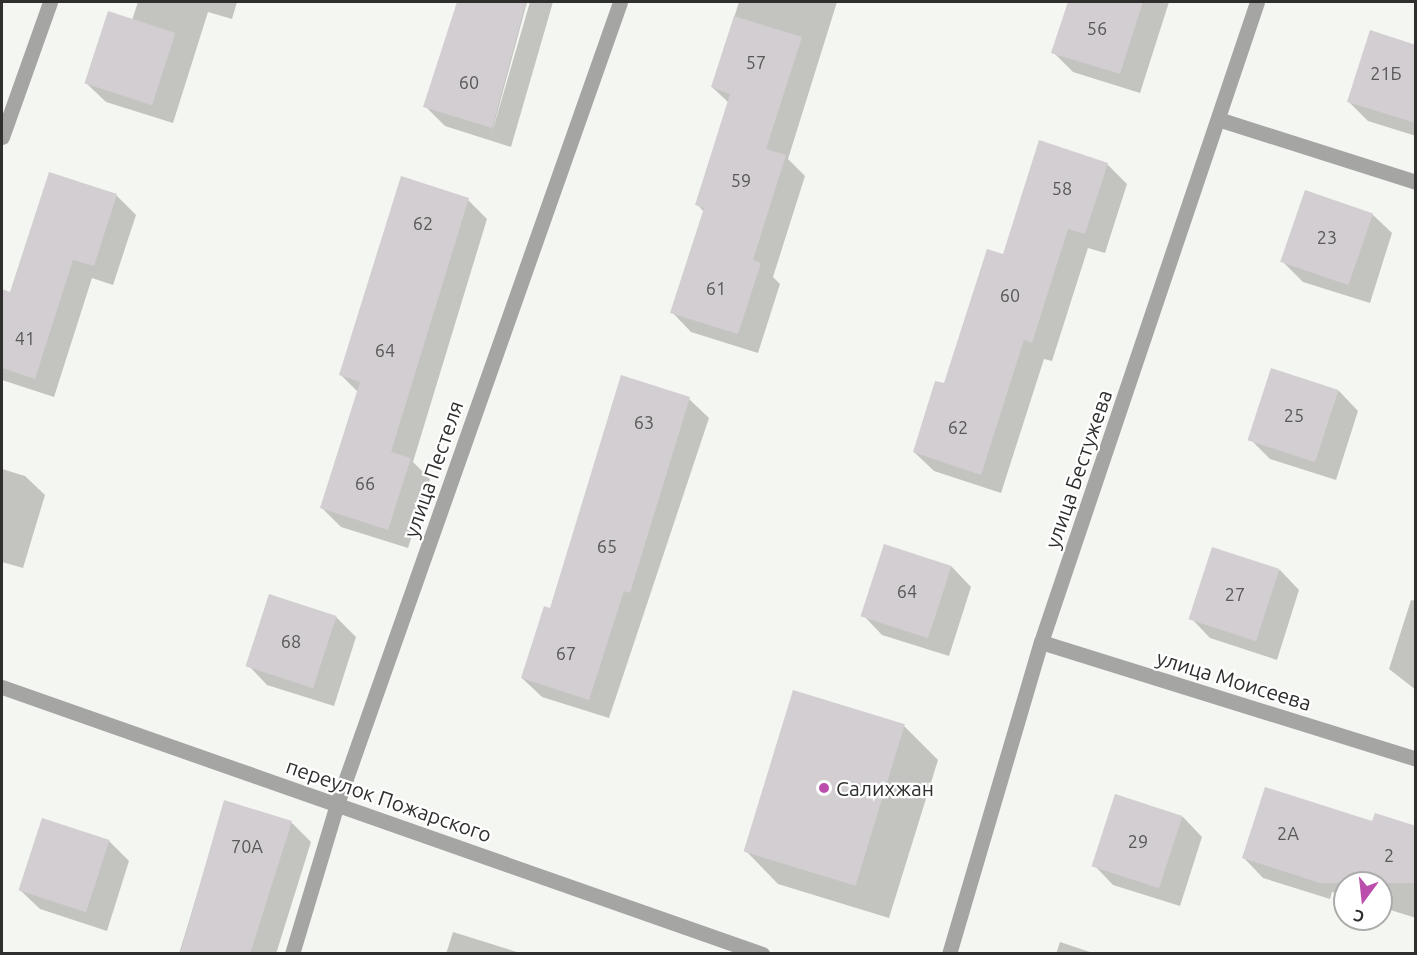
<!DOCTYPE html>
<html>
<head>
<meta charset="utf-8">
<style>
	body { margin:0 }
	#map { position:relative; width:1417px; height:955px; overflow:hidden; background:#f4f6f1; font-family:Ubuntu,sans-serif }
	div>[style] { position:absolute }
	.shadow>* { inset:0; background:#0003 }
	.building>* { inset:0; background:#d2ced1; transform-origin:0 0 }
	.minor>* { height:15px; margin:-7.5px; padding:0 7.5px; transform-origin:7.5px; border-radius:7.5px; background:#a5a6a4 }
	.dots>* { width:16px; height:16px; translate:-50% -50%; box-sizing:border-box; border:3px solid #fff; border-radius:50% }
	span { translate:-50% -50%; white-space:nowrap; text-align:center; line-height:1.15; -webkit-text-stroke:4.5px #fff; paint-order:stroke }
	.number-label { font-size:18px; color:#585857 }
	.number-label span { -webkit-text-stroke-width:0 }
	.street-label { font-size:21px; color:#2f302e }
	.poi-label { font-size:21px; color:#2f302e }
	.left { translate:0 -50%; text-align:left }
	.frame { position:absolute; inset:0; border:3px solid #2f302e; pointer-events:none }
	.north { position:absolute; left:1333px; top:871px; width:60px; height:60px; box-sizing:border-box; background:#fff; border:2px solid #acacab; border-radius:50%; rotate:195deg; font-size:16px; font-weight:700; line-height:24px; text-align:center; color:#2f302e }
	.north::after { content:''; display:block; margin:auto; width:21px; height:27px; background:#bb4dac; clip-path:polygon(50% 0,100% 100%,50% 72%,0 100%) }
</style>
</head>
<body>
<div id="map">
	<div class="shadow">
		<i style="clip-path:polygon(138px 2px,237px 2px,232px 19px,208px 12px,173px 123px,106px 102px,86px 83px,132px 20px)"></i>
		<i style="clip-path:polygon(458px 2px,527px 2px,491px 136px,530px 2px,553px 2px,511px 147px,445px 126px,425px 106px)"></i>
		<i style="clip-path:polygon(739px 2px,837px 2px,788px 159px,805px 176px,773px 277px,780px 284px,758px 353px,691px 332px,672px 312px,704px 212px,697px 204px,729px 103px,712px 87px)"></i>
		<i style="clip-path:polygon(1069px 2px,1169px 2px,1140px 93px,1073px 72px,1053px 52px)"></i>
		<i style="clip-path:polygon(1416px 46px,1416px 136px,1368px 121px,1348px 101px)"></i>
		<i style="clip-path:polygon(1107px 164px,1127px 184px,1105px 253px,1088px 248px,1052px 361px,1044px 359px,1001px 493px,934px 471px,914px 452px,1004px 256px)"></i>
		<i style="clip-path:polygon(116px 195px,136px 215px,113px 285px,92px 278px,54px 397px,2px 380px,2px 291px,11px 294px)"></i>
		<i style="clip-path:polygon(468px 200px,487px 219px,413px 462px,430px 479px,408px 548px,341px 527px,322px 508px,358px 392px,341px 375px)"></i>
		<i style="clip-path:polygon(1372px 214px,1392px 233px,1370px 303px,1303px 282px,1283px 262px)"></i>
		<i style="clip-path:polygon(1339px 391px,1358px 411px,1336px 480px,1270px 459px,1250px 439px)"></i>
		<i style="clip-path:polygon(689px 399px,709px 418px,609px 718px,542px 697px,522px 678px,551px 610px)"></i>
		<i style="clip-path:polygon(2px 469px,25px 476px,45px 495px,23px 568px,2px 562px)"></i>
		<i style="clip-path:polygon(885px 546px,952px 567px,971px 587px,949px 656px,882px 635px,863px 615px)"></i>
		<i style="clip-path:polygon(1280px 570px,1299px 590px,1277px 660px,1210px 638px,1191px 618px)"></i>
		<i style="clip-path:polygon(1411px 600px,1416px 601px,1416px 690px,1389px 669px)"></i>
		<i style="clip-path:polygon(336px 617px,356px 637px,334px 706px,267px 685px,248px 665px)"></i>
		<i style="clip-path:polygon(904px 726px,938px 760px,889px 918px,778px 884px,745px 850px)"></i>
		<i style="clip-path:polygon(225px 802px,292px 823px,311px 842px,276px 954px,179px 954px)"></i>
		<i style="clip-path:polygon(1183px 817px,1202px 837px,1180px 906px,1113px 885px,1094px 865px)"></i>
		<i style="clip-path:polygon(1373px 823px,1416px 828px,1416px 918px,1381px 907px,1381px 883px,1345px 883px,1345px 896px,1332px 892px,1330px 899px,1263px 878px,1244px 858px)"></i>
		<i style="clip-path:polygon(109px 841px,129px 861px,107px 931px,40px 909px,20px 890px)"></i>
		<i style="clip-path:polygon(453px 932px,520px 953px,520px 954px,446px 954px)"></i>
		<i style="clip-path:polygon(1060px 942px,1096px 954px,1056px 954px)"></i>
	</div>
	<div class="building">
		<i style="clip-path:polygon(457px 2px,526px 2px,492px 128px,423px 107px)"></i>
		<i style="clip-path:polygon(1068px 2px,1143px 2px,1120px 74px,1051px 53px)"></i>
		<i style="left:108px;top:11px;width:71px;height:76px;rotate:18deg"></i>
		<i style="clip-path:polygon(734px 16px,802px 37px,766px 149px,786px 155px,753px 260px,761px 263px,738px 334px,670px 313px,704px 208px,695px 205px,730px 94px,711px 87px)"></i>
		<i style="clip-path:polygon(1370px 30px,1416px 45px,1416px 123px,1347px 102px)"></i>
		<i style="clip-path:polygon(1039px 140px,1108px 163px,1085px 234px,1068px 229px,1032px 343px,1024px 340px,981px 475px,913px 452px,935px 381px,944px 383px,987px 249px,1003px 254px)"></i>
		<i style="clip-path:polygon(49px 172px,117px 194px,94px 266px,73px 260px,35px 379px,2px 368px,2px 289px,10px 292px)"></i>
		<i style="clip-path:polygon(401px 176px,469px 198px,391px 452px,411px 458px,388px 530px,320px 508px,360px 382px,339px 375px)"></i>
		<i style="left:1305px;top:190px;width:72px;height:76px;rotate:19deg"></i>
		<i style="left:1271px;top:368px;width:71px;height:76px;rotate:18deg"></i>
		<i style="clip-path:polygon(621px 375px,690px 397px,630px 593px,624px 591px,589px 700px,521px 678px,544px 606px,550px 608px)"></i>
		<i style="left:884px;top:544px;width:71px;height:76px;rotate:18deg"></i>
		<i style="left:1212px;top:547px;width:71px;height:76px;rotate:18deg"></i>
		<i style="left:269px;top:594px;width:71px;height:76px;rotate:18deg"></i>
		<i style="left:793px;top:690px;width:117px;height:169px;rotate:17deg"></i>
		<i style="clip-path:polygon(1265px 787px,1372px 821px,1375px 813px,1416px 826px,1416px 883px,1320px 883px,1242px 858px)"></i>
		<i style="left:1115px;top:794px;width:71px;height:76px;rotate:18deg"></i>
		<i style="clip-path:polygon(224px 800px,292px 821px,250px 954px,180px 954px)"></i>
		<i style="left:42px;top:818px;width:71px;height:76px;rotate:18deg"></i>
	</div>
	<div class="minor">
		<i style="left:1221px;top:120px;width:205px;rotate:17.6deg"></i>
		<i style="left:2px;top:137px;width:143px;rotate:-70.4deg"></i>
		<i style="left:1041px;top:642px;width:393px;rotate:17.3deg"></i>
		<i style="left:2px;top:687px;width:806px;rotate:19.36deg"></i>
		<i style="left:292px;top:954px;width:157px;rotate:-73.3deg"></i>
		<i style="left:337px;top:804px;width:850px;rotate:-70.56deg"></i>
		<i style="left:949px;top:954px;width:325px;rotate:-73.6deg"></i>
		<i style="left:1041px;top:642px;width:675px;rotate:-71.35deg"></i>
	</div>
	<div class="dots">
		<i style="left:824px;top:788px;background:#bb4dac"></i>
	</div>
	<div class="number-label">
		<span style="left:1097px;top:28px">56</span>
		<span style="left:756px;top:62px">57</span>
		<span style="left:1386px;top:73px">21Б</span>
		<span style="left:469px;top:82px">60</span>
		<span style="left:741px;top:180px">59</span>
		<span style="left:1062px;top:188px">58</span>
		<span style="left:423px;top:223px">62</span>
		<span style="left:1327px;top:237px">23</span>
		<span style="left:716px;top:288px">61</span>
		<span style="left:1010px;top:295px">60</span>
		<span style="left:25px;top:338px">41</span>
		<span style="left:385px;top:350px">64</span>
		<span style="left:1294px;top:415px">25</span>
		<span style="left:644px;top:422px">63</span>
		<span style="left:958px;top:427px">62</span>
		<span style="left:365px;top:483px">66</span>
		<span style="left:607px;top:546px">65</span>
		<span style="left:907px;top:591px">64</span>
		<span style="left:1235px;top:594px">27</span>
		<span style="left:291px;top:641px">68</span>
		<span style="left:566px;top:653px">67</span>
		<span style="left:1288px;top:833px">2А</span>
		<span style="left:1138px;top:841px">29</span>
		<span style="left:247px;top:846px">70А</span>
		<span style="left:1389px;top:855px">2</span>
	</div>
	<div class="street-label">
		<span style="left:433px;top:469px;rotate:-71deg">улица Пестеля</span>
		<span style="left:1078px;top:469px;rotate:-71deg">улица Бестужева</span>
		<span style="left:1234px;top:680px;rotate:17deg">улица Моисеева</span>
		<span style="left:389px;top:800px;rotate:19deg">переулок Пожарского</span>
	</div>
	<div class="poi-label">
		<span class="left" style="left:836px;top:788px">Салихжан</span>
	</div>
	<div class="frame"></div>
	<div class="north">С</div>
</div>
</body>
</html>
